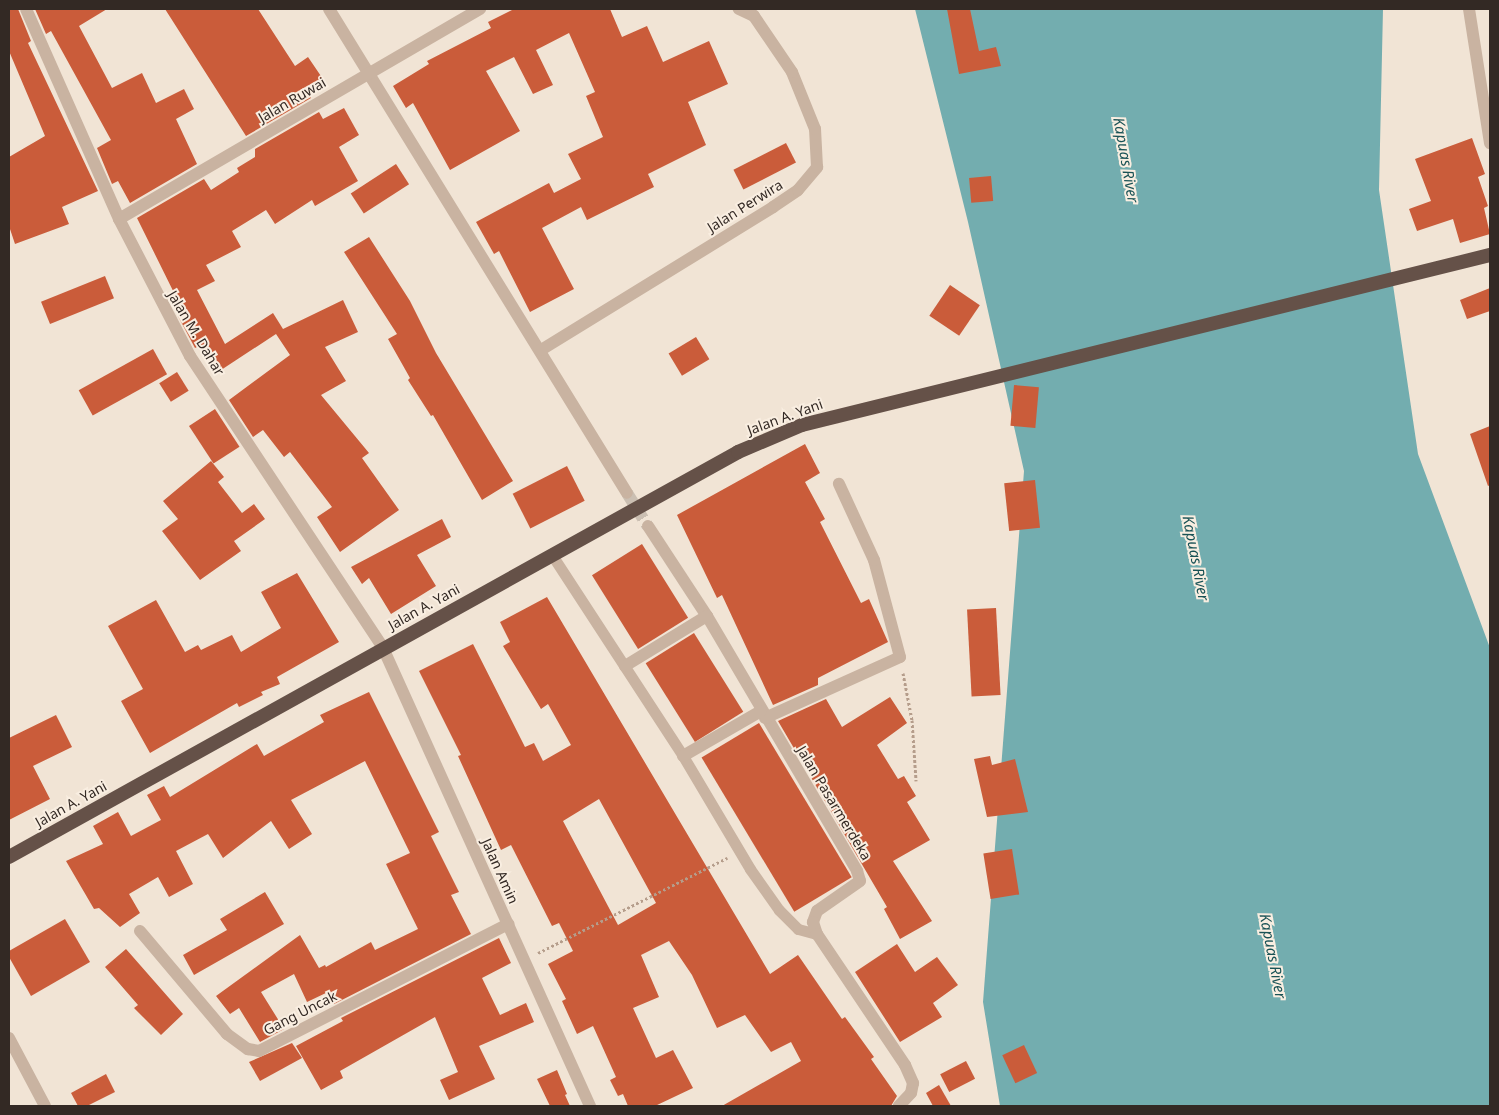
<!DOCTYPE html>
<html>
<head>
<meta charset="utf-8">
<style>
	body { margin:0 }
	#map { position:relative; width:1499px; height:1115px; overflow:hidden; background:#f1e4d5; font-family:"Noto Sans",sans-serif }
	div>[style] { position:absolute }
	.water>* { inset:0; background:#73adaf }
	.building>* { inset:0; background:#ca5c3a; transform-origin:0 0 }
	.minor-tunnel>* { height:12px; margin-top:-6px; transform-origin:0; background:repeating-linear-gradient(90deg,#cbbfb2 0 12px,transparent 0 18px) }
	.path>* { height:3px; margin-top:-1.5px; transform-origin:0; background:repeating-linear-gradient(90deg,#b59d8b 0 2.5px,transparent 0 5px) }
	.service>* { height:11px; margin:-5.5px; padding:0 5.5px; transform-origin:5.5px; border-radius:5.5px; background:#c9b3a1 }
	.minor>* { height:12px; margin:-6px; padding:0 6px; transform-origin:6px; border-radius:6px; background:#c9b3a1 }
	.trunk>* { height:14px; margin:-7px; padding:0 7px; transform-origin:7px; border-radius:7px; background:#655148 }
	span { translate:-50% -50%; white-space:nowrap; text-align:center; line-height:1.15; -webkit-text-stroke:4px #f9eee1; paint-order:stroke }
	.street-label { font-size:14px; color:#332924 }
	.water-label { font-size:15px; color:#195255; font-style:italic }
	.frame { position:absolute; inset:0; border:10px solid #332924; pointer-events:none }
</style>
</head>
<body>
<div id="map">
	<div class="water">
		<i style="clip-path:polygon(915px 9px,1383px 9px,1379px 190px,1418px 454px,1490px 648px,1490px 1106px,1000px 1106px,983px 1002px,1024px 471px,968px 222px)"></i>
	</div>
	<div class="building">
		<i style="clip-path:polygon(9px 9px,18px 9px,31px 41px,28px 43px,98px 191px,62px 207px,69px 224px,15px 244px,9px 226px,9px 157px,45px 136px,9px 51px)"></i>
		<i style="clip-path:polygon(35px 9px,107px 9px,79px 26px,112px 88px,142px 73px,156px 103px,184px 89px,194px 109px,176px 119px,197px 164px,130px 203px,118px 181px,112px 184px,97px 148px,111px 140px,51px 31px,46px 34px)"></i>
		<i style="clip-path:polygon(165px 9px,258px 9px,295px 66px,308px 57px,325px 82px,308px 93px,311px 98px,246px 136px)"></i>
		<i style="clip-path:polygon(514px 9px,610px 9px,622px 37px,647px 26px,663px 62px,709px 41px,728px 84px,688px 102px,706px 145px,648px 174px,654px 187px,587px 220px,581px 207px,542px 228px,574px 289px,530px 312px,499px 251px,494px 254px,476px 222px,549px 183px,554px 193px,581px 179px,568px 154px,603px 137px,586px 96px,595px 92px,569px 33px,536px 50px,553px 85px,533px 94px,514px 57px,486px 71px,520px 131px,450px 170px,413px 103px,406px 108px,393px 86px,429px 64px,427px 61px,491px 28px,488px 22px)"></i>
		<i style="clip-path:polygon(947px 9px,970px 9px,979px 51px,996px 47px,1001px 66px,959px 74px)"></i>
		<i style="clip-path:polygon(344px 108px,359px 135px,339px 147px,358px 181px,315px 206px,312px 200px,275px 224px,266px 210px,232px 231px,241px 247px,206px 265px,215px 281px,197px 290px,225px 344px,273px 313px,283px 329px,343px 300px,358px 332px,325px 347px,346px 381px,321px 395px,369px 453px,362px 458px,399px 510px,340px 552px,317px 517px,332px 507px,290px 452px,284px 457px,263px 430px,253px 437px,229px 400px,290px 355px,276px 334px,218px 372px,201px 345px,195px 348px,178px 316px,184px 313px,137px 218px,204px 179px,211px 190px,239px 172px,237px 168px,255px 157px,255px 149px,319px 112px,323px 119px)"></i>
		<i style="clip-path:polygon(1472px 138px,1485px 174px,1478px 177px,1488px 206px,1484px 208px,1490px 234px,1460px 243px,1453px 219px,1417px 231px,1409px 209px,1431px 201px,1415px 159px)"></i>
		<i style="left:786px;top:143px;width:22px;height:59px;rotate:63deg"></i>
		<i style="left:396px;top:164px;width:24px;height:54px;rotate:57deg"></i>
		<i style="left:991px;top:176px;width:25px;height:22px;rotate:85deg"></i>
		<i style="clip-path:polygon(369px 237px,410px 301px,436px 353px,513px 481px,482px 500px,433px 415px,431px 416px,408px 380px,410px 378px,388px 339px,397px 334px,344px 252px)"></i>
		<i style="left:105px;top:276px;width:24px;height:69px;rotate:68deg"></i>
		<i style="left:950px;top:285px;width:36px;height:37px;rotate:34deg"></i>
		<i style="clip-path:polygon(1490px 288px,1490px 311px,1467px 319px,1460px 300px)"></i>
		<i style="left:696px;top:337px;width:26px;height:32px;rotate:59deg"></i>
		<i style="left:153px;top:349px;width:29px;height:85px;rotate:61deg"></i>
		<i style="left:177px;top:372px;width:22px;height:21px;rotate:58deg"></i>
		<i style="left:1014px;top:385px;width:25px;height:41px;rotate:5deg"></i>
		<i style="left:215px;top:409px;width:45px;height:31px;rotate:57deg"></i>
		<i style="clip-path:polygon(1490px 426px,1490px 485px,1488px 486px,1470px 434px)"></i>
		<i style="clip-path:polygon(805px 444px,820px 473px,805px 482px,825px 519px,820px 522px,861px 603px,869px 599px,888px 642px,818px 678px,818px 685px,773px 705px,722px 595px,717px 598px,677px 515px)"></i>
		<i style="clip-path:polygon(211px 461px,224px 477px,218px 482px,242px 513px,254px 504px,265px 519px,234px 541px,241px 551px,200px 580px,162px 531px,178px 519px,163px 501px)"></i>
		<i style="left:567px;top:466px;width:39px;height:61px;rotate:63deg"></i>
		<i style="left:1035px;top:480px;width:48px;height:31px;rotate:84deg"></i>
		<i style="clip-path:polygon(442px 519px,451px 537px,417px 555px,436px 586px,391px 614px,369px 578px,362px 584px,351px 567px)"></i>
		<i style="left:642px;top:544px;width:87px;height:59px;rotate:58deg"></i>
		<i style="clip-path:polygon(297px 573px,339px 642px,277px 677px,280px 684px,261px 692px,263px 695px,239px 707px,237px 703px,150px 753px,121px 701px,143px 689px,108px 626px,156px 600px,185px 652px,198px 645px,201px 650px,232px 635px,241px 652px,281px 628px,261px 592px)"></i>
		<i style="clip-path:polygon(evenodd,547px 597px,770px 974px,798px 955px,842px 1019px,845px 1017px,874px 1057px,871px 1059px,897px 1096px,891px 1106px,722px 1106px,801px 1061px,791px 1042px,771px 1052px,745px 1015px,717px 1028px,692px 975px,669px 941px,641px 955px,659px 997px,633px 1008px,656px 1058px,673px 1050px,693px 1088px,655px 1106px,628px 1106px,623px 1094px,618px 1096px,610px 1080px,616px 1077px,593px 1026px,577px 1034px,562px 1001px,566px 999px,548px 964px,573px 951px,559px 923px,552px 926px,511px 845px,501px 850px,458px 756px,461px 755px,419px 671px,473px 644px,525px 747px,534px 743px,543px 761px,571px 745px,548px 704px,541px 709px,503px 646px,510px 642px,500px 622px,547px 597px,599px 799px,656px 903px,618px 925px,563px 821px,599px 799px)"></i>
		<i style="left:996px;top:608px;width:87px;height:29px;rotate:87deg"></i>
		<i style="left:694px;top:633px;width:93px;height:57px;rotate:58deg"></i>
		<i style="clip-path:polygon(369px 692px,439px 832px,431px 836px,459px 892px,451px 895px,471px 934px,334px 1004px,328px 992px,307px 1002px,294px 974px,261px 992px,284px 1029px,260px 1042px,239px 1008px,230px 1014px,216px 996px,300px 935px,319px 968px,325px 965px,326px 967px,371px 942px,375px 950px,418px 929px,386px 864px,410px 853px,365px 761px,291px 800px,312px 834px,289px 849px,271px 821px,223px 858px,208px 834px,176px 851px,193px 884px,169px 897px,158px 877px,129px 894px,140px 913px,120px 927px,99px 908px,94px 909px,66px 861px,103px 844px,93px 826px,118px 812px,131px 836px,161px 820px,147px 795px,164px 786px,170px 797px,257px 744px,264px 756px,324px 722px,320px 715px)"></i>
		<i style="clip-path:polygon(890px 697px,907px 723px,877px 745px,898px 779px,904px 776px,916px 796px,907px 802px,930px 840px,893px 861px,932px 921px,900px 939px,884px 909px,887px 907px,778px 721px,826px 699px,842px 727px)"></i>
		<i style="clip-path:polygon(56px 715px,72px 747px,33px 766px,50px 799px,9px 820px,9px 738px)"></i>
		<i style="left:759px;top:723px;width:180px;height:67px;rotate:59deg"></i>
		<i style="clip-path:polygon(990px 756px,992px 765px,1015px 759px,1028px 812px,987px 817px,974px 759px)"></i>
		<i style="left:1012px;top:849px;width:46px;height:29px;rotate:81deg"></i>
		<i style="clip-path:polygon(265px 892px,284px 924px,194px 975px,183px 955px,227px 930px,220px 919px)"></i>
		<i style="clip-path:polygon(65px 919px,90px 962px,31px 996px,9px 957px,9px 951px)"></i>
		<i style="clip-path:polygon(499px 938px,511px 963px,482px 978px,500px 1015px,526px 1003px,534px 1022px,479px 1046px,495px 1079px,449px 1100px,440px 1080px,458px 1072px,435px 1017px,340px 1071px,343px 1078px,321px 1090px,296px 1046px,343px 1021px,341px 1018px)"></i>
		<i style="clip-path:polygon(897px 944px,915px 972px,937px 957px,958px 985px,933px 1003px,942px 1017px,900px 1042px,855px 972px)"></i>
		<i style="clip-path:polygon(126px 949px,183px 1014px,161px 1035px,134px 1008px,138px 1005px,105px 967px)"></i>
		<i style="clip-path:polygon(292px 1043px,302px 1058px,260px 1081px,249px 1062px)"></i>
		<i style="left:1024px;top:1045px;width:31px;height:24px;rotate:65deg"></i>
		<i style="left:966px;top:1061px;width:20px;height:29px;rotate:63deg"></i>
		<i style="clip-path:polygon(557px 1070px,567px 1094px,565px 1095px,570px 1106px,550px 1106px,537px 1079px)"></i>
		<i style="clip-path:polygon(106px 1074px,115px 1092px,87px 1106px,78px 1106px,71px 1093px)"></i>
		<i style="clip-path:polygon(939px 1085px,951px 1106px,933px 1106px,926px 1093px)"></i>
	</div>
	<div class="minor-tunnel">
		<i style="left:627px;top:493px;width:39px;rotate:58deg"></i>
	</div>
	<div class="path">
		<i style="left:903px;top:673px;width:48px;rotate:79.2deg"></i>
		<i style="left:912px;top:720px;width:61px;rotate:86.2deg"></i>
		<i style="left:538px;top:953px;width:212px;rotate:-26.7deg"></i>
	</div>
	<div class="service">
		<i style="left:552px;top:555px;width:240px;rotate:56.9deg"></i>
		<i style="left:683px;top:756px;width:131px;rotate:59.3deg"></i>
		<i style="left:750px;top:869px;width:50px;rotate:54.7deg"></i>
		<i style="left:779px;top:910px;width:27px;rotate:45deg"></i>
		<i style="left:798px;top:929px;width:20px;rotate:15deg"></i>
	</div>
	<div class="minor">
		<i style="left:26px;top:9px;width:230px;rotate:66.1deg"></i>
		<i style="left:119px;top:219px;width:154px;rotate:62.6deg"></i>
		<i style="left:190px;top:356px;width:350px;rotate:56.5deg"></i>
		<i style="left:383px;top:648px;width:503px;rotate:65.68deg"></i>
		<i style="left:329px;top:9px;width:568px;rotate:58.38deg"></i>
		<i style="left:1469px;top:9px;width:136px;rotate:81.1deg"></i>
		<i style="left:119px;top:219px;width:418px;rotate:-30.2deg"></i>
		<i style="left:541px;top:350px;width:273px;rotate:-31.6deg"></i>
		<i style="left:773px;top:207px;width:30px;rotate:-34deg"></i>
		<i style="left:798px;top:190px;width:30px;rotate:-50deg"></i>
		<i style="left:817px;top:167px;width:38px;rotate:-93deg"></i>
		<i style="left:815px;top:129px;width:61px;rotate:-112deg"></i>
		<i style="left:792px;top:72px;width:68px;rotate:-124.2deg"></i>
		<i style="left:754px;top:16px;width:17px;rotate:-155deg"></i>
		<i style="left:648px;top:526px;width:108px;rotate:56.8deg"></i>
		<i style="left:707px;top:616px;width:296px;rotate:59.5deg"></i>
		<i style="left:857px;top:871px;width:10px;rotate:73deg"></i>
		<i style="left:860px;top:881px;width:52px;rotate:145.1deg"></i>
		<i style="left:817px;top:911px;width:12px;rotate:110deg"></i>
		<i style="left:813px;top:922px;width:13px;rotate:72deg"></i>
		<i style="left:817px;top:934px;width:158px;rotate:56.1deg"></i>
		<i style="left:905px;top:1065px;width:20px;rotate:66deg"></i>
		<i style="left:913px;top:1083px;width:10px;rotate:101deg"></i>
		<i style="left:911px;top:1093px;width:18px;rotate:133deg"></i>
		<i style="left:625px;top:666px;width:96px;rotate:-31.4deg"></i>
		<i style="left:765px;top:718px;width:148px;rotate:-24.3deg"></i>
		<i style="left:900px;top:657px;width:100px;rotate:-105deg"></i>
		<i style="left:874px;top:560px;width:84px;rotate:-114.7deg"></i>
		<i style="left:683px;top:756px;width:90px;rotate:-30deg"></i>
		<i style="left:140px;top:931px;width:135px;rotate:49.8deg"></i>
		<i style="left:227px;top:1034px;width:26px;rotate:36deg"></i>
		<i style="left:248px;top:1049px;width:11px;rotate:10deg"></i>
		<i style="left:259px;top:1051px;width:280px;rotate:-27deg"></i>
		<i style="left:9px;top:1038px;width:77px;rotate:62.1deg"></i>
	</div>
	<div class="trunk">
		<i style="left:9px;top:857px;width:834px;rotate:-29.05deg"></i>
		<i style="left:738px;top:452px;width:69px;rotate:-22.9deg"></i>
		<i style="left:802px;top:425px;width:709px;rotate:-13.88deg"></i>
	</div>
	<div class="street-label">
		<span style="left:292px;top:100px;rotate:-30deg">Jalan Ruwai</span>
		<span style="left:745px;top:206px;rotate:-32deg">Jalan Perwira</span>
		<span style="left:196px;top:333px;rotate:59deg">Jalan M. Dahar</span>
		<span style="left:785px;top:417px;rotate:-20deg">Jalan A. Yani</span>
		<span style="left:424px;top:607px;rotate:-29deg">Jalan A. Yani</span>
		<span style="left:834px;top:803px;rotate:59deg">Jalan Pasarmerdeka</span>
		<span style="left:71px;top:804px;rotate:-29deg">Jalan A. Yani</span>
		<span style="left:500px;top:871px;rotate:66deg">Jalan Amin</span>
		<span style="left:300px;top:1013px;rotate:-27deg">Gang Uncak</span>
	</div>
	<div class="water-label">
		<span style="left:1126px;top:160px;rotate:80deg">Kapuas River</span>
		<span style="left:1196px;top:558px;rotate:79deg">Kapuas River</span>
		<span style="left:1273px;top:956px;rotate:79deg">Kapuas River</span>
	</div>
	<div class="frame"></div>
</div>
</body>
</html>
